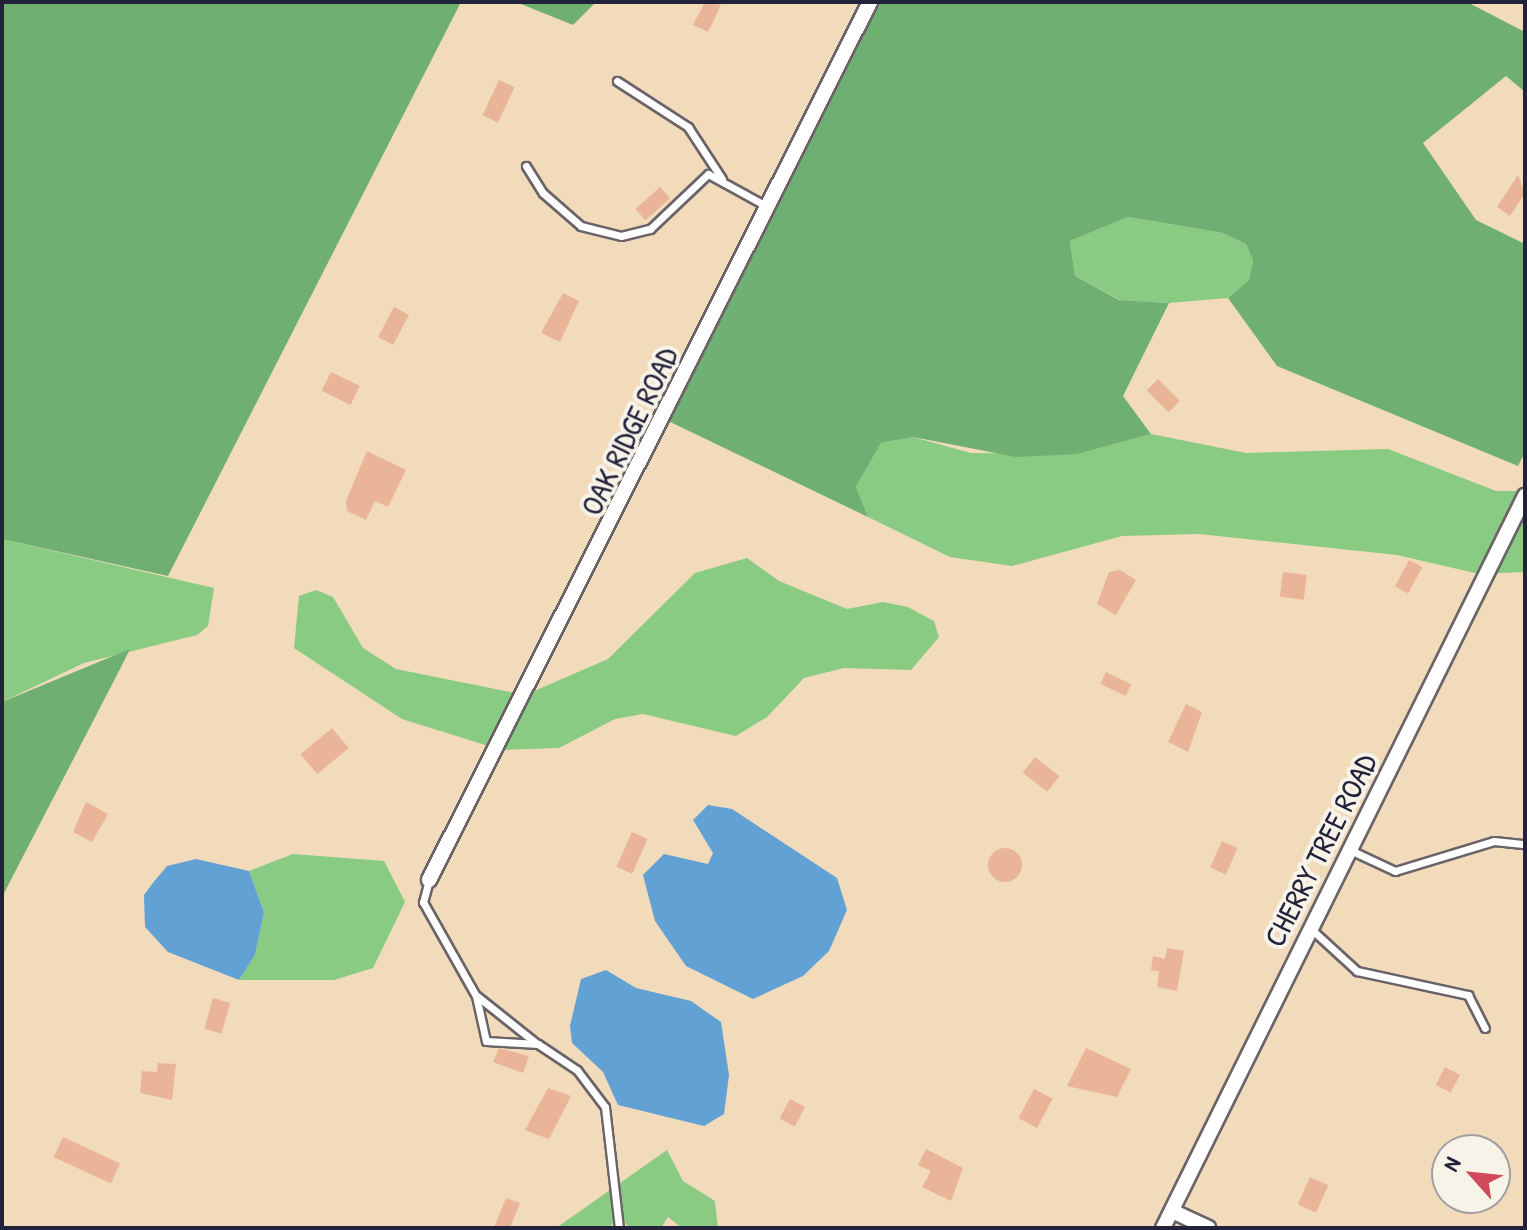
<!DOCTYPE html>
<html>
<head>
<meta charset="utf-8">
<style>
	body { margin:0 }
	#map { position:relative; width:1527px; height:1230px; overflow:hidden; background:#f1dbbb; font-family:"Patrick Hand",sans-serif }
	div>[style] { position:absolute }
	.green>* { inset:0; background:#8acb83 }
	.forest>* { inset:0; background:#6faf71 }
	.water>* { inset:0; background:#62a1d4 }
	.building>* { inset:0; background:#e9b497; transform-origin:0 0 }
	.round { border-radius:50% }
	.roads { filter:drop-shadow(2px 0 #6a6368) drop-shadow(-2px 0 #6a6368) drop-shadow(0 2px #6a6368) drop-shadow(0 -2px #6a6368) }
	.lane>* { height:7px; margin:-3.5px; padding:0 3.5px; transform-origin:3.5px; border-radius:3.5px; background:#fff }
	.street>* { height:14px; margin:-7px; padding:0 7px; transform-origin:7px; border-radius:7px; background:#fff }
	span { translate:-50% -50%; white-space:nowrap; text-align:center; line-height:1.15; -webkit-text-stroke:8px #f7f3e8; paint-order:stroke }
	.street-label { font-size:30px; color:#22223b }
	.frame { position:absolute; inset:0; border:4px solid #22223b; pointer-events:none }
	.north { position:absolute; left:1431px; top:1134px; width:80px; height:80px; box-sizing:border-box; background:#f7f3e8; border:2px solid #a29fa3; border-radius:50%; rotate:297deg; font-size:22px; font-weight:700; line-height:32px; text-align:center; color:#22223b }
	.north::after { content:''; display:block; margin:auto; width:28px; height:36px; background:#d1495b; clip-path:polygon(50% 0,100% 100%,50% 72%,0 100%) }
</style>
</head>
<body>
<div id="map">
	<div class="green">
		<i style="clip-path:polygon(1128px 217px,1223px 233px,1246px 244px,1253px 260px,1249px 280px,1228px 298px,1169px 303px,1120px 300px,1075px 276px,1070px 241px)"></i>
		<i style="clip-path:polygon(1151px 434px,1246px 453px,1388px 449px,1496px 491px,1525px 491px,1525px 572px,1479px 574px,1397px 555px,1199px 534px,1122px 536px,1012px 566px,950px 557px,868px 517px,856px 487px,881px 443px,913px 437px,971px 453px,1078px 454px)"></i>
		<i style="clip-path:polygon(2px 539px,214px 588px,208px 626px,197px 635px,84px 663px,2px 702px)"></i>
		<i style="clip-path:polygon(747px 558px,779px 581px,847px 609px,883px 602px,908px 607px,934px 621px,939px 637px,911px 670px,844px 668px,804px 678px,767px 717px,736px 736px,643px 714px,615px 719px,559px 748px,501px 750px,402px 719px,294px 648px,299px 596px,316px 590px,333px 597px,363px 648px,396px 669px,525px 695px,608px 659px,695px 573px)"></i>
		<i style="clip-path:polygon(293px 854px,384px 861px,405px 902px,373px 968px,334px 980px,239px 980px,255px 955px,264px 912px,249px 871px)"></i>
		<i style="clip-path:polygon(667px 1150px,683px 1181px,715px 1201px,718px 1228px,682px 1228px,668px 1217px,661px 1228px,628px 1228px,620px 1210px,610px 1228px,556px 1228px)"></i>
	</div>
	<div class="forest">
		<i style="clip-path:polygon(2px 2px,461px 2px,168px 576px,2px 539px)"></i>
		<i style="clip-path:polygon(516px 2px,596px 2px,573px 25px)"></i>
		<i style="clip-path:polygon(873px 2px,1467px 2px,1525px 32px,1525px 92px,1506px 76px,1423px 143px,1476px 220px,1525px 244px,1525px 452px,1518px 466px,1277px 366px,1228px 298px,1249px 280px,1253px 260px,1246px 244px,1223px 233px,1128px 217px,1070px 241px,1075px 276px,1119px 300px,1169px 303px,1123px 396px,1151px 434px,1078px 454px,1016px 457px,913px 437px,881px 443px,856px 487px,868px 517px,664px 419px)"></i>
		<i style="clip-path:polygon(130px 649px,120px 669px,2px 897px,2px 702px)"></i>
	</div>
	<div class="water">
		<i style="clip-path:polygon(708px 805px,732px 809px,837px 878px,847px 910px,829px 951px,803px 976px,753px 999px,686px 966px,655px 921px,643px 875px,664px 854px,708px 864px,713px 853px,693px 820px)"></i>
		<i style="clip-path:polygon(196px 859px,249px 871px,264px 912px,255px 955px,239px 980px,168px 952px,145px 927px,144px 895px,152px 884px,167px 866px)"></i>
		<i style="clip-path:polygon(606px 970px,636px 988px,691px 1001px,721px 1022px,729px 1075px,724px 1114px,704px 1126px,618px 1105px,603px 1072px,572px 1043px,570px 1026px,581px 979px)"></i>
	</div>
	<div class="building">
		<i style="clip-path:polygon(705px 2px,721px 5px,708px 32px,693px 25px)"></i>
		<i style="left:499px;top:80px;width:17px;height:39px;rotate:25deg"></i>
		<i style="clip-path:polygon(1518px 175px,1525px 193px,1510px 216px,1497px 207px)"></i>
		<i style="left:660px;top:187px;width:15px;height:33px;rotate:48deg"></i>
		<i style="clip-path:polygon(563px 293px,579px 301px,560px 342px,541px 333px)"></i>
		<i style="left:394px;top:307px;width:17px;height:34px;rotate:28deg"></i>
		<i style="left:331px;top:372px;width:32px;height:21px;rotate:26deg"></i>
		<i style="left:1158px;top:379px;width:31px;height:16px;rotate:45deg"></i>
		<i style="clip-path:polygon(367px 451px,406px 470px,388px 507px,375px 501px,366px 520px,347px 511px,346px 501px)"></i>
		<i style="left:1409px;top:560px;width:15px;height:30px;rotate:28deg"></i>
		<i style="clip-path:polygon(1120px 570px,1136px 580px,1116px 615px,1097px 604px,1109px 572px)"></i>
		<i style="left:1283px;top:572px;width:24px;height:25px;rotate:7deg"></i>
		<i style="left:1106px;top:672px;width:28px;height:13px;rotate:26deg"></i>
		<i style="clip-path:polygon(1186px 704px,1202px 712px,1188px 752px,1168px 742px)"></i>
		<i style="left:332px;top:728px;width:26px;height:41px;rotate:50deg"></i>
		<i style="left:1035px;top:757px;width:31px;height:20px;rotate:38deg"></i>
		<i style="clip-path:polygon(86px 802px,108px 814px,92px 842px,73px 832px)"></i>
		<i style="left:632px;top:832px;width:17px;height:38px;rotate:24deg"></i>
		<i style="left:1222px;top:841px;width:17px;height:29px;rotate:24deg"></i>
		<i class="round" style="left:988px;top:848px;width:34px;height:34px"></i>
		<i style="clip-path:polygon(1167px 948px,1184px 951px,1177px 991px,1157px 987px,1159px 971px,1151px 970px,1153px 956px,1165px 959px)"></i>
		<i style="left:213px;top:998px;width:18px;height:32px;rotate:16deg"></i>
		<i style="clip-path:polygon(499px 1048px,529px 1056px,523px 1073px,493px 1062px)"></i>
		<i style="clip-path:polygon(1086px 1048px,1131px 1069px,1117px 1097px,1067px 1086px)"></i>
		<i style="clip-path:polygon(158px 1063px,176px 1064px,172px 1100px,140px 1093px,142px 1071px,157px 1072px)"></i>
		<i style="left:1445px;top:1067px;width:17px;height:20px;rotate:28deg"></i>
		<i style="clip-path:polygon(548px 1088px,571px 1096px,549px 1139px,525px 1130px)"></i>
		<i style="left:1034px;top:1089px;width:21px;height:33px;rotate:28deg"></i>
		<i style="left:790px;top:1099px;width:17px;height:22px;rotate:28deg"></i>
		<i style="left:63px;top:1137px;width:63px;height:22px;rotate:25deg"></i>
		<i style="clip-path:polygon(926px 1149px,963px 1168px,951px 1201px,922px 1187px,931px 1171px,918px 1165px)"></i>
		<i style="left:1310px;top:1177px;width:20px;height:30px;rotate:24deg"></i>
		<i style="clip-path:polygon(506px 1198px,520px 1203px,510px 1228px,494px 1228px)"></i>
	</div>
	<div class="roads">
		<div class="lane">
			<i style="left:617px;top:81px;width:85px;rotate:32.9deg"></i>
			<i style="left:688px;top:127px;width:62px;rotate:56.8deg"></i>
			<i style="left:526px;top:166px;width:32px;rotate:58deg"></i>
			<i style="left:543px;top:193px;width:50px;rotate:41deg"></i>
			<i style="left:581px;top:226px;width:41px;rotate:14deg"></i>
			<i style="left:621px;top:236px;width:30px;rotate:-14deg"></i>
			<i style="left:650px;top:229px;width:80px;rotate:-43.5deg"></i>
			<i style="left:708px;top:174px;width:68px;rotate:28.8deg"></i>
			<i style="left:1350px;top:850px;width:50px;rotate:25deg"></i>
			<i style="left:1395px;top:871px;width:103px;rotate:-16.9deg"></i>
			<i style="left:1494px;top:841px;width:31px;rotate:6deg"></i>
			<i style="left:429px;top:880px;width:23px;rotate:105deg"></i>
			<i style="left:423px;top:902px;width:108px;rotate:60.6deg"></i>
			<i style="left:476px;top:996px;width:46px;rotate:77.5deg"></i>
			<i style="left:486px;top:1041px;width:52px;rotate:3.3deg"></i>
			<i style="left:538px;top:1044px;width:47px;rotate:33.7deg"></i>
			<i style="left:577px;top:1070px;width:46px;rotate:52.9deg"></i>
			<i style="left:605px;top:1107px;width:122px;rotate:83.4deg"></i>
			<i style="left:1310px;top:928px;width:64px;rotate:42.5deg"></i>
			<i style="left:1357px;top:971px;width:114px;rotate:12.2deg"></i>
			<i style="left:1468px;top:995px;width:37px;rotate:63deg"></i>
			<i style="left:477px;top:996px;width:75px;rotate:38.5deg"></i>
		</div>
		<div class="street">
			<i style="left:429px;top:880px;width:983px;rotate:-63.33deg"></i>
			<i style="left:1172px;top:1211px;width:40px;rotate:25deg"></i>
			<i style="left:1163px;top:1228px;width:817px;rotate:-63.69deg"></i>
		</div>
	</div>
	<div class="street-label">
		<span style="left:629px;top:431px;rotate:-64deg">OAK RIDGE ROAD</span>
		<span style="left:1320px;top:850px;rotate:-63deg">CHERRY TREE ROAD</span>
	</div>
	<div class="frame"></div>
	<div class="north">N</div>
</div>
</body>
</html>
